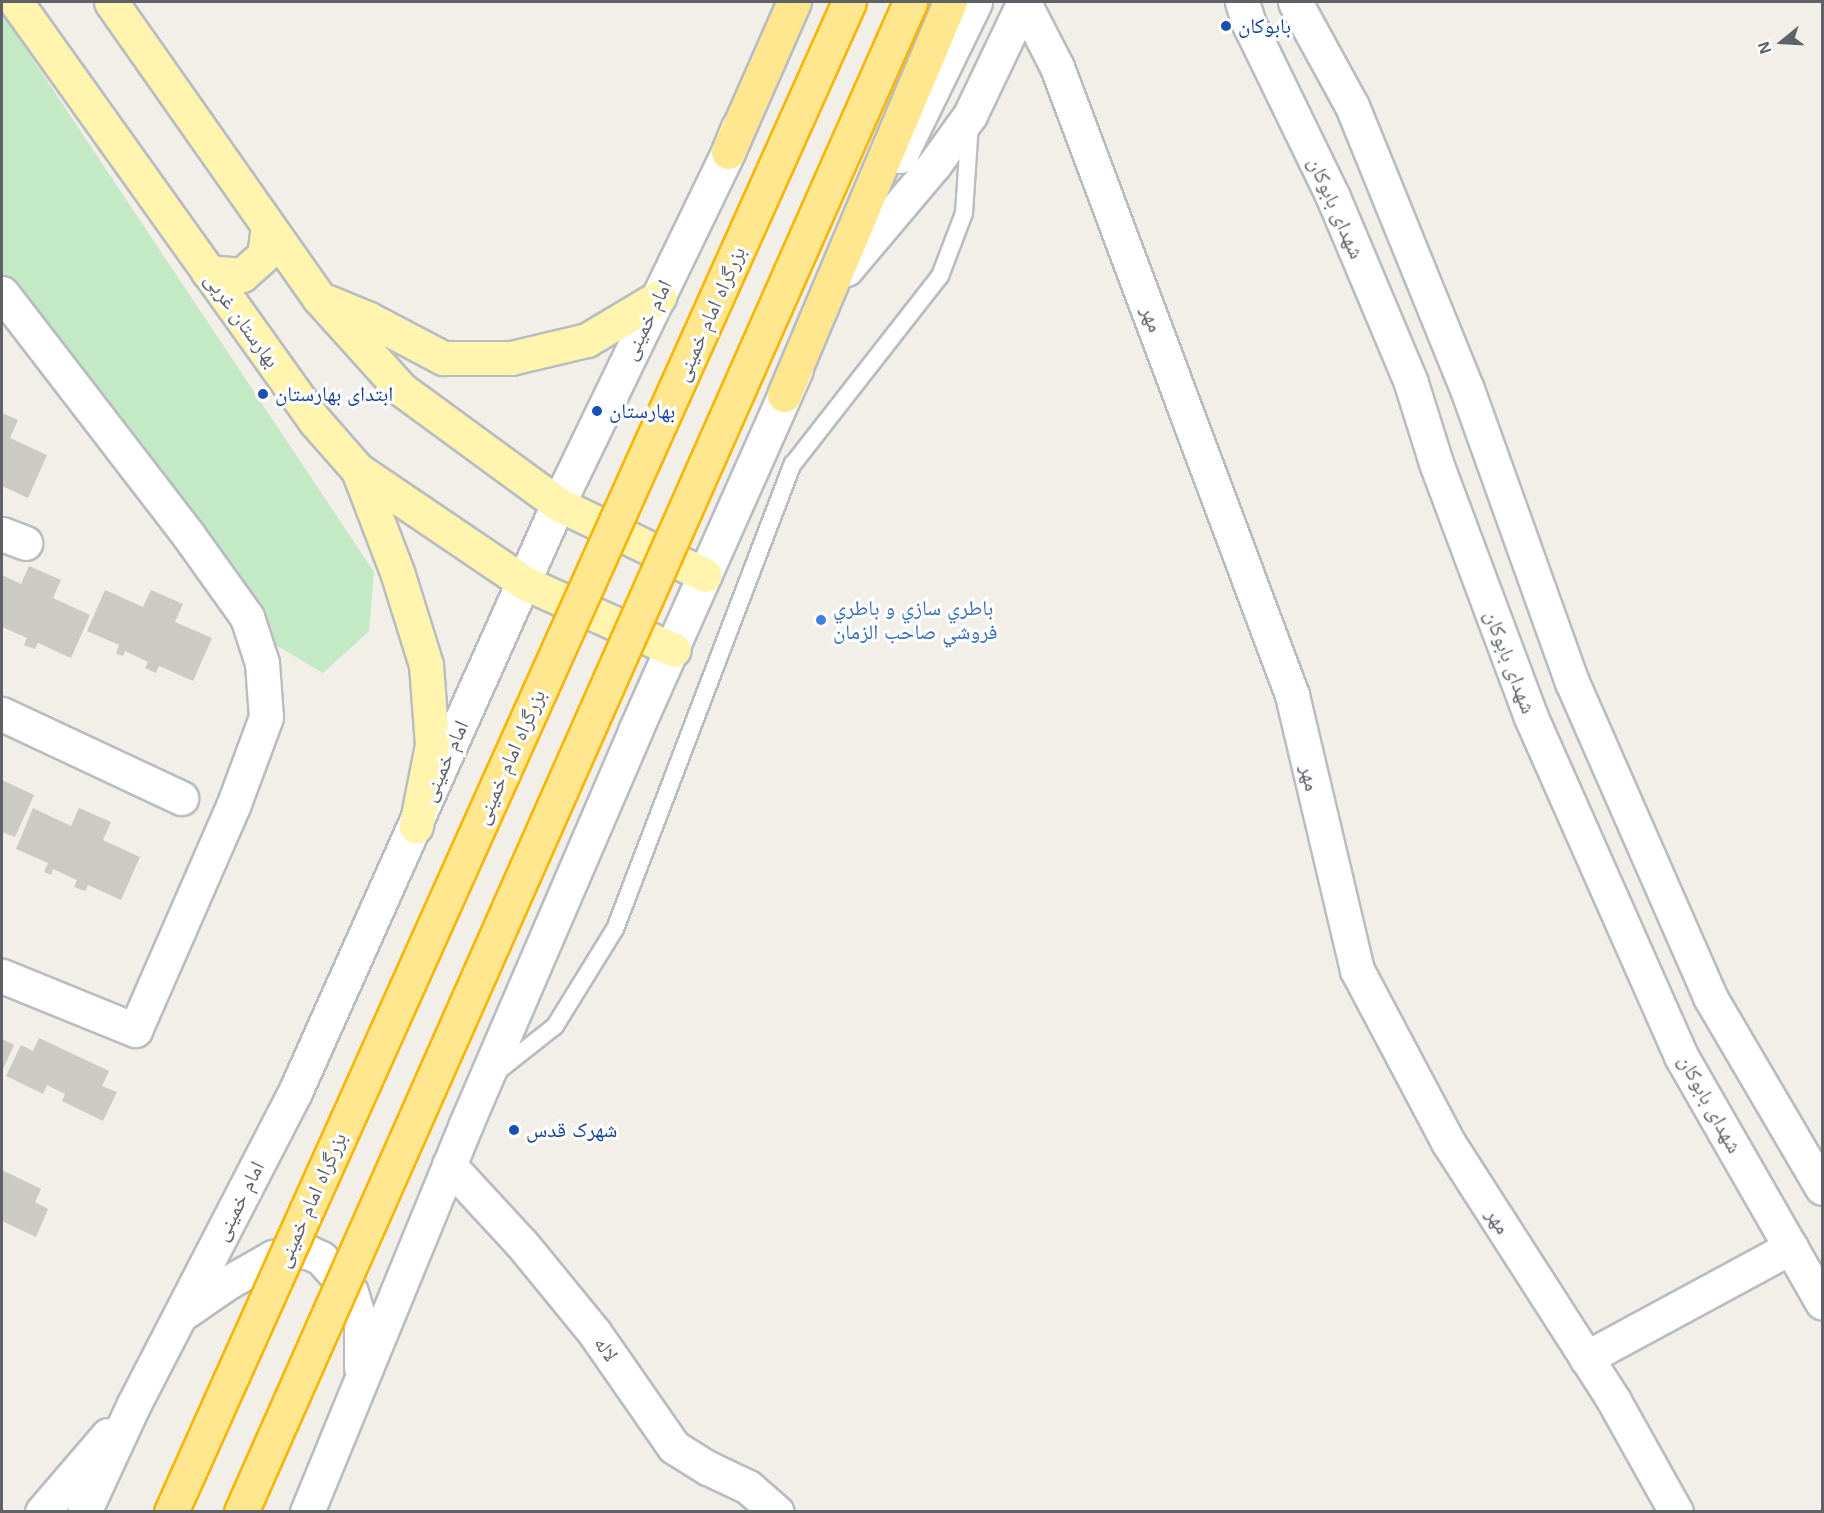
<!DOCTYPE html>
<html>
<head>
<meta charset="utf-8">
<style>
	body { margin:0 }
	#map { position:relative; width:1824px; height:1513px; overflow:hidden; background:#f1efe7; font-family:Arial,"Noto Naskh Arabic",sans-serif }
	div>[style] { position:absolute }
	.green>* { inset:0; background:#c3e9c5 }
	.building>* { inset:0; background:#cccac4 }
	.roads { filter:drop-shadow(2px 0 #b9bcc1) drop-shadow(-2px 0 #b9bcc1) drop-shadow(0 2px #b9bcc1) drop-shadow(0 -2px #b9bcc1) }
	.lane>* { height:16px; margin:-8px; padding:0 8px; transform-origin:8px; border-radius:8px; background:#fff }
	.street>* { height:33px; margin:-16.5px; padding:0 16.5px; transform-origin:16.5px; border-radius:16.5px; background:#fff }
	.secondary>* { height:33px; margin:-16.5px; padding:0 16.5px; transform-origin:16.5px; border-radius:16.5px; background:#fff }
	.primary>* { height:33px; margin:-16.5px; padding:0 16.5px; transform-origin:16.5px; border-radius:16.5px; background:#fff5ae }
	.highway>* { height:33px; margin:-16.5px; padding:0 16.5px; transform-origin:16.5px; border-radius:16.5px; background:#ffe790 }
	.bridges { filter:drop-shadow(2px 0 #f8b500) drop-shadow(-2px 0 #f8b500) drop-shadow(0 2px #f8b500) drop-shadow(0 -2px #f8b500) }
	.highway-bridge>* { height:33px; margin:-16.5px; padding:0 16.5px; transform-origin:16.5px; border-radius:16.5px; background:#ffe790 }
	.dots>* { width:16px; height:16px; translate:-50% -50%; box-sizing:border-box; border:3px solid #fff; border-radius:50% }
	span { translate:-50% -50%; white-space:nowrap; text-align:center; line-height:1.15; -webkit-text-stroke:6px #fff; paint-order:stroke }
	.transit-label { font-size:21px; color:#164399 }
	.left { translate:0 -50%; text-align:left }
	.street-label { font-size:21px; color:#5e6268 }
	.shop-label { font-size:21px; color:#366cbe }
	.frame { position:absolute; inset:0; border:3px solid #5e6268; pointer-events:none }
	.north { position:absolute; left:1752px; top:12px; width:60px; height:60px; -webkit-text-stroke:4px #fff; paint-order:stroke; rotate:252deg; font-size:16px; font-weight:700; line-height:24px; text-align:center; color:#5e6268 }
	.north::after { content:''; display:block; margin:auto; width:21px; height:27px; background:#5e6268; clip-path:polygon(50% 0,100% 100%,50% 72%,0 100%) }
</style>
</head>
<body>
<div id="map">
	<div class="green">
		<i style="clip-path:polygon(2px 13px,374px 572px,369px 631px,323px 673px,274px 644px,2px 274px)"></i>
	</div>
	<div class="building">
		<i style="clip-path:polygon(2px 413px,18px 420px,10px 438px,47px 455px,28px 498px,2px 486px)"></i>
		<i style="clip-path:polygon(29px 566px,61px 580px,53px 598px,90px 615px,71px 658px,38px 643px,35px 649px,24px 645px,27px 638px,2px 627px,2px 575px,21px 584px)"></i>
		<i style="clip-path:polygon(105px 590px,143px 607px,151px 590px,183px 604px,175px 622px,212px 638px,193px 681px,159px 666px,156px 673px,145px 668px,148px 662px,125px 651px,123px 656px,116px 654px,119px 645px,87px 631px)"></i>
		<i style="clip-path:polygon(2px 780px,34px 795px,15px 837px,2px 832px)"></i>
		<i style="clip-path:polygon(33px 808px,71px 826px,79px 808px,111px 822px,103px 840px,140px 857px,121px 900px,88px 885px,85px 891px,74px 887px,77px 880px,53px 869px,51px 875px,44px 872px,48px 863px,16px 849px)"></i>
		<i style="clip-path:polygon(39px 1038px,109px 1071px,102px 1086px,117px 1092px,103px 1121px,62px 1101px,65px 1094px,47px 1085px,43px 1094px,6px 1076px,21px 1045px,33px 1051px)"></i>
		<i style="clip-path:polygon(2px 1039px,14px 1045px,2px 1071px)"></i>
		<i style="clip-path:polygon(2px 1170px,41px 1189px,35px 1202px,48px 1209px,36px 1237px,2px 1221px)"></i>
	</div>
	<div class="roads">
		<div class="lane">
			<i style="left:493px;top:1075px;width:79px;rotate:-38.3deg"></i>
			<i style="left:555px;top:1026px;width:114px;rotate:-58.3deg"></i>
			<i style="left:615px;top:929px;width:498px;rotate:-69.1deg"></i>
			<i style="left:793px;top:464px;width:239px;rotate:-52deg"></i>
			<i style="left:940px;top:276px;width:67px;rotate:-69.1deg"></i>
			<i style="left:964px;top:213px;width:90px;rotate:-86.2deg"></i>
		</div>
		<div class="street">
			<i style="left:1024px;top:3px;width:72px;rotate:62.7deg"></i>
			<i style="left:1057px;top:67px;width:671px;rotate:69.48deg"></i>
			<i style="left:1292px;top:695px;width:283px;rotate:76.7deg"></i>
			<i style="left:1357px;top:970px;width:195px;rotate:62.1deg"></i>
			<i style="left:1448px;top:1142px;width:308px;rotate:57.3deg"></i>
			<i style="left:1614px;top:1401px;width:127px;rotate:60.8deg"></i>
			<i style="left:2px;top:293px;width:307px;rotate:52.4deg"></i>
			<i style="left:189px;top:536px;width:100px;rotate:54.4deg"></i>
			<i style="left:247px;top:617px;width:48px;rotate:71.9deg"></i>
			<i style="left:262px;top:663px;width:54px;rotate:85.8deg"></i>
			<i style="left:266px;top:717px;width:95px;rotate:110.3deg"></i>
			<i style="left:233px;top:806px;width:244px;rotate:113.6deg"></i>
			<i style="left:135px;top:1030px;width:144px;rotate:-157.9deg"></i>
			<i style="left:2px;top:534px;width:25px;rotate:21deg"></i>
			<i style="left:2px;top:714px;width:198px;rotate:25.1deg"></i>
			<i style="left:449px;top:1165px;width:108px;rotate:47.3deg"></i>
			<i style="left:522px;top:1244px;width:114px;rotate:50.7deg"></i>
			<i style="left:594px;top:1332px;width:140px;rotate:55.2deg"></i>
			<i style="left:674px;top:1447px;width:40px;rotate:32deg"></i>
			<i style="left:708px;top:1468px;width:44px;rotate:25.4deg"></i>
			<i style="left:748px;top:1487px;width:38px;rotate:41deg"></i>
			<i style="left:1586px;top:1358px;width:233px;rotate:-28.4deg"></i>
		</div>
		<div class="secondary">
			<i style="left:1242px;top:2px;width:25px;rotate:72deg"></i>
			<i style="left:1250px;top:26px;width:190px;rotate:64.1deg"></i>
			<i style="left:1333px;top:197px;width:202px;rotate:67.2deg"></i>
			<i style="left:1411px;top:383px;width:84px;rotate:72.6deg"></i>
			<i style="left:1436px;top:463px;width:269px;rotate:69.5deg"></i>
			<i style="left:1530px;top:715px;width:373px;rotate:66.1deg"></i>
			<i style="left:1681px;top:1056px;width:284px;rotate:60.2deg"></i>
			<i style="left:1295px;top:2px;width:119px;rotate:61.3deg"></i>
			<i style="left:1352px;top:106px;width:305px;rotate:67.9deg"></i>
			<i style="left:1467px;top:389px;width:311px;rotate:70.3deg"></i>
			<i style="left:1572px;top:682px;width:344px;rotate:66.3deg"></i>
			<i style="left:1710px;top:997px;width:221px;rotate:59.6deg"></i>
			<i style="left:900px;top:156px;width:171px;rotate:-64deg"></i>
			<i style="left:846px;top:269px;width:136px;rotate:-49.8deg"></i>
			<i style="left:934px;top:165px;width:62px;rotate:-54.2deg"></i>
			<i style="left:970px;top:115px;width:125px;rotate:-64.5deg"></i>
			<i style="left:185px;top:1312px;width:51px;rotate:-34.6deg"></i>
			<i style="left:227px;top:1283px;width:53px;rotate:-29.5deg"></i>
			<i style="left:273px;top:1257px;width:18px;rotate:-16deg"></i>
			<i style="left:290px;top:1252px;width:18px"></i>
			<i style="left:308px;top:1252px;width:14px;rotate:25deg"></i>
			<i style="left:321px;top:1258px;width:45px;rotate:48.6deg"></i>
			<i style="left:351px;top:1292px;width:34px;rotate:73deg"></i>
			<i style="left:361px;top:1324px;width:43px;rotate:90deg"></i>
			<i style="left:42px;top:1512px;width:101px;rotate:-49.4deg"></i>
			<i style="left:84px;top:1512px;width:119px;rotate:-65.2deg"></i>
			<i style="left:134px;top:1404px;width:351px;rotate:-62.7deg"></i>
			<i style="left:295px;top:1092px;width:644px;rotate:-65.9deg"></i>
			<i style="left:558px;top:504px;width:391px;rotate:-64.2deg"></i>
			<i style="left:728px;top:152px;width:27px;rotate:-68deg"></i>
			<i style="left:307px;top:1512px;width:419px;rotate:-67.7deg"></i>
			<i style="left:466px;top:1124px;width:428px;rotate:-66.7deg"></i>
			<i style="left:635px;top:731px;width:395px;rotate:-66deg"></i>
		</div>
		<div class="primary">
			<i style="left:16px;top:2px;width:515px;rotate:54.49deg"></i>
			<i style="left:315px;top:421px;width:65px;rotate:48.7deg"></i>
			<i style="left:358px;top:470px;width:202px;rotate:34.1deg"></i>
			<i style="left:525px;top:583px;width:163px;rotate:24.2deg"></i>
			<i style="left:111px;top:2px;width:362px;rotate:54.9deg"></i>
			<i style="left:319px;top:298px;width:122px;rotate:48deg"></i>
			<i style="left:401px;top:389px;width:195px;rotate:36.2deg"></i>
			<i style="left:558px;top:504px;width:163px;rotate:25.8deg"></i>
			<i style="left:208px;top:272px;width:34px;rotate:5deg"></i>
			<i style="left:242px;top:275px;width:30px;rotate:-42deg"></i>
			<i style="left:264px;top:255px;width:29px;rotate:-82deg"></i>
			<i style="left:328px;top:302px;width:44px;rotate:22.5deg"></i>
			<i style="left:369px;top:319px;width:84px;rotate:27.8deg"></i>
			<i style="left:443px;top:358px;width:68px"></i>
			<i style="left:511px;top:358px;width:78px;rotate:-13.3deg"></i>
			<i style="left:587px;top:340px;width:84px;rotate:-30.8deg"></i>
			<i style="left:358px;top:470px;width:112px;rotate:69.1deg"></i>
			<i style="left:398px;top:575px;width:94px;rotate:72.7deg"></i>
			<i style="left:426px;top:665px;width:80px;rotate:85.7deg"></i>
			<i style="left:432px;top:745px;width:83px;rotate:101.2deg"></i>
		</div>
		<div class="highway">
			<i style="left:728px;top:152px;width:164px;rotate:-66.3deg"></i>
			<i style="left:784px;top:395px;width:427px;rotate:-67.1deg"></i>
		</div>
	</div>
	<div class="bridges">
		<div class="highway-bridge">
			<i style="left:171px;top:1512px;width:1655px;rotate:-65.82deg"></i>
			<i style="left:241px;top:1512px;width:1652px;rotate:-66.1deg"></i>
		</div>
	</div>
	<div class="dots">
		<i style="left:1226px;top:26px;background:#1a4fb4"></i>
		<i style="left:263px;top:394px;background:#1a4fb4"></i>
		<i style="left:597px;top:411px;background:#1a4fb4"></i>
		<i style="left:821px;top:620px;background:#3f7fe0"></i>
		<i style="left:514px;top:1130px;background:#1a4fb4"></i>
	</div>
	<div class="transit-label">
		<span class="left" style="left:1238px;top:26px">بابوکان</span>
		<span class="left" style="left:275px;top:394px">ابتدای بهارستان</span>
		<span class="left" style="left:609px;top:411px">بهارستان</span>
		<span class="left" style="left:526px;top:1130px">شهرک قدس</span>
	</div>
	<div class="street-label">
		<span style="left:1336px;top:208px;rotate:66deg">شهدای بابوکان</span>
		<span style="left:710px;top:314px;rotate:-66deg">بزرگراه امام خمینی</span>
		<span style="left:1152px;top:319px;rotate:69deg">مهر</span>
		<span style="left:242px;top:320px;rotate:54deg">بهارستان غربی</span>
		<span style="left:647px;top:320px;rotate:-64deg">امام خمینی</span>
		<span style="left:1510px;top:662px;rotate:69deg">شهدای بابوکان</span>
		<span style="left:510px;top:757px;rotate:-66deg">بزرگراه امام خمینی</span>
		<span style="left:445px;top:761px;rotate:-66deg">امام خمینی</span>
		<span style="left:1310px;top:778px;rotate:78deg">مهر</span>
		<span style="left:1710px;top:1104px;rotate:61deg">شهدای بابوکان</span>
		<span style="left:311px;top:1200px;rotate:-66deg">بزرگراه امام خمینی</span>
		<span style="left:239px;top:1201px;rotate:-63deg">امام خمینی</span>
		<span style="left:1498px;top:1221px;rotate:57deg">مهر</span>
		<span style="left:606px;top:1349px;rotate:55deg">لاله</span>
	</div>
	<div class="shop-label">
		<span class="left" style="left:833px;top:620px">باطري سازي و باطري<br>فروشي صاحب الزمان</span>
	</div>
	<div class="frame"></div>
	<div class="north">N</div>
</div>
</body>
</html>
